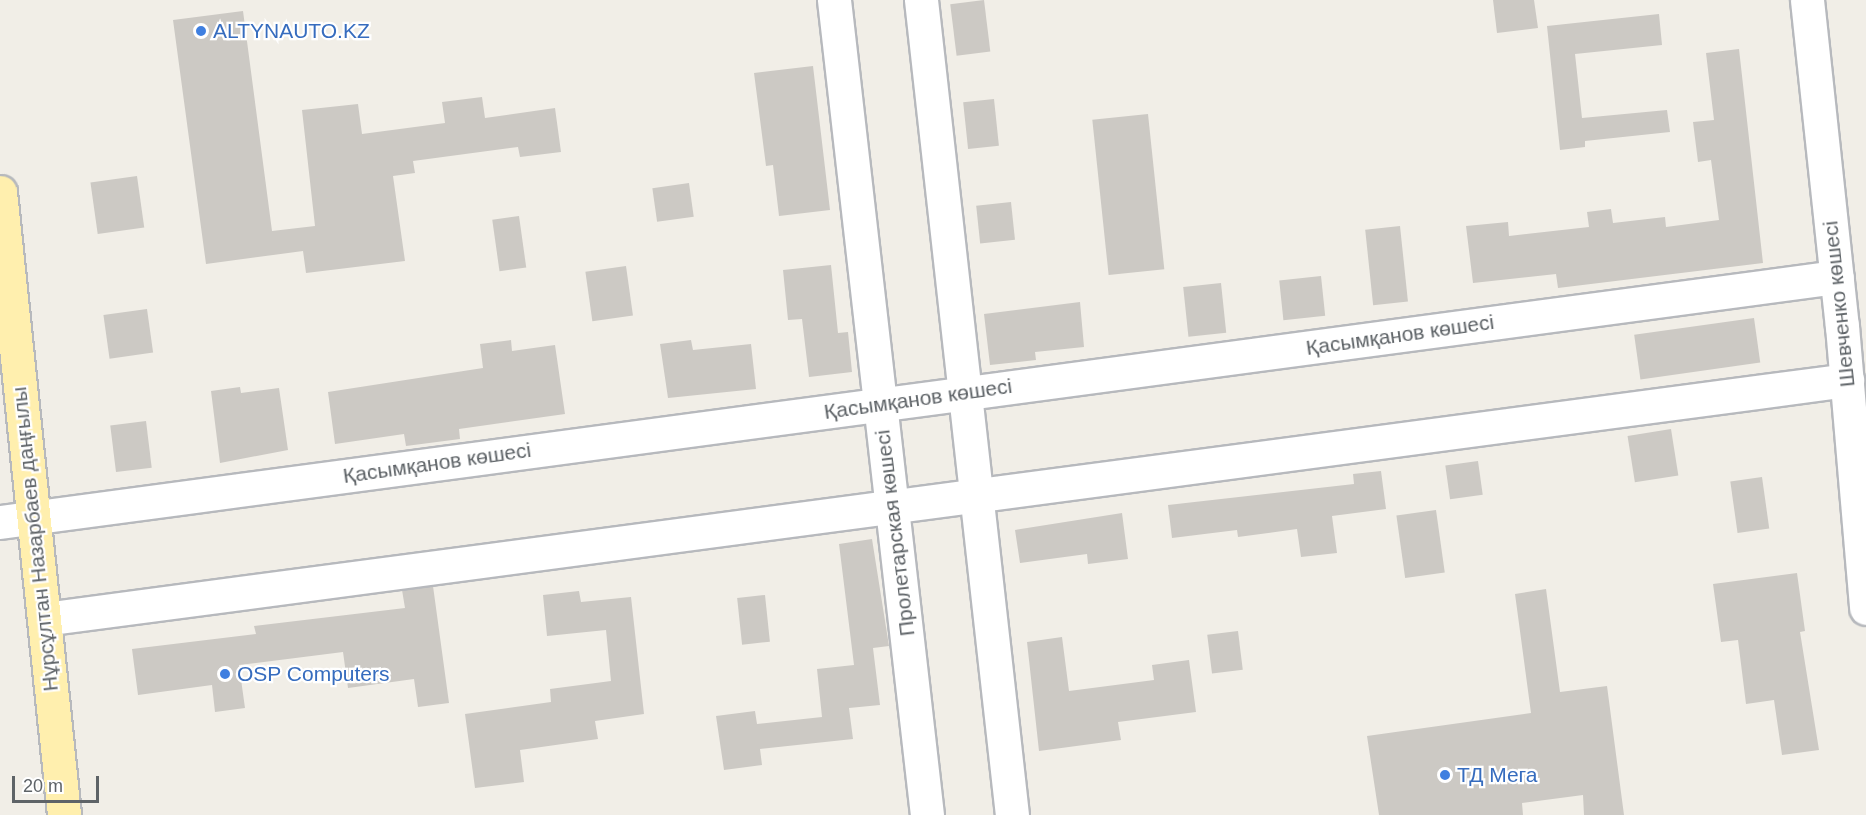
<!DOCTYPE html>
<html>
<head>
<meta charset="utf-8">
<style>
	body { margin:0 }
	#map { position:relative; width:1866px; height:815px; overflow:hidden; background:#f1eee7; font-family:Helvetica,sans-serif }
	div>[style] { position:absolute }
	.building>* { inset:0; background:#ccc9c4; transform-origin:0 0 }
	.roads { filter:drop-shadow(2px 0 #b7b9bd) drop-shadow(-2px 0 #b7b9bd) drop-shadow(0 2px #b7b9bd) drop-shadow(0 -2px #b7b9bd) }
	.minor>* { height:33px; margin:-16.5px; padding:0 16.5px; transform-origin:16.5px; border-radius:16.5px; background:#fff }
	.major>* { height:33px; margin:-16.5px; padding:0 16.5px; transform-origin:16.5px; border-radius:16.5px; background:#ffefae }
	.dots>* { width:16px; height:16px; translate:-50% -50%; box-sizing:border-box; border:3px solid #fff; border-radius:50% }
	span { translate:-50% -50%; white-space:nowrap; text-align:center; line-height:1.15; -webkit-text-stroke:4.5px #fff; paint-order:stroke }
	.shop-label { font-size:21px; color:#366cbe }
	.left { translate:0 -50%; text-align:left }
	.street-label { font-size:21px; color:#5e6367 }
	.scale { position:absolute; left:12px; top:776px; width:87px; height:27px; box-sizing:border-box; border:3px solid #5e6367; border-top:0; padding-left:8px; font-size:18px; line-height:21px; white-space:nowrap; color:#5e6367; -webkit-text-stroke:4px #fff; paint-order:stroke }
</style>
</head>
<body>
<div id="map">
	<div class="building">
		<i style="left:984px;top:0;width:52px;height:34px;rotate:83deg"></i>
		<i style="clip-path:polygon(1493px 0,1534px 0,1538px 28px,1497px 33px)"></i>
		<i style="clip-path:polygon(243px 11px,272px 231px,315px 226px,302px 110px,358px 104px,362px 134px,445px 123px,442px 102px,482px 97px,485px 118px,555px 108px,561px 152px,520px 157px,518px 147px,413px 161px,415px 173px,393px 176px,405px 261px,306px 273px,303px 251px,206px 264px,173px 20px)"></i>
		<i style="clip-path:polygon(1659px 14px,1662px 45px,1575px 54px,1582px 118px,1667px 110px,1670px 132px,1585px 141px,1585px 147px,1560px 150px,1547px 26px)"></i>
		<i style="clip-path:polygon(1739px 49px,1763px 263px,1558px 288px,1556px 274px,1473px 283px,1466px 226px,1508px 222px,1509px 236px,1589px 227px,1587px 212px,1611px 209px,1613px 223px,1665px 217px,1666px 227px,1719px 220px,1711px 160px,1698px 162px,1693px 122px,1714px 120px,1706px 53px)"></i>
		<i style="clip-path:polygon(813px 66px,830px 210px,779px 216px,773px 165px,766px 166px,754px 73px)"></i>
		<i style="left:994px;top:99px;width:47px;height:31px;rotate:84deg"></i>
		<i style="left:1148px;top:114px;width:156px;height:56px;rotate:84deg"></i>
		<i style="left:137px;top:176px;width:52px;height:47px;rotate:82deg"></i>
		<i style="left:689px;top:183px;width:34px;height:37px;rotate:82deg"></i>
		<i style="left:1011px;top:202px;width:38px;height:35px;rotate:84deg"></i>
		<i style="left:519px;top:216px;width:52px;height:27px;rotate:82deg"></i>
		<i style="left:1400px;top:226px;width:76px;height:35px;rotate:84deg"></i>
		<i style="clip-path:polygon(831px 265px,838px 333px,848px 332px,852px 372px,809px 377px,802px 319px,788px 320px,783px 270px)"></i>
		<i style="left:626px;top:266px;width:50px;height:41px;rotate:82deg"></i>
		<i style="left:1321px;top:276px;width:40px;height:42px;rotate:84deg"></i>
		<i style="left:1221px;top:283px;width:50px;height:38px;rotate:84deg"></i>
		<i style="clip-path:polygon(1080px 302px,1084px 347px,1035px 352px,1036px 360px,990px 365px,984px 314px)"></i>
		<i style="left:147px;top:309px;width:44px;height:44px;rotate:82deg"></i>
		<i style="left:1754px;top:318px;width:45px;height:121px;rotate:82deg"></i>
		<i style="clip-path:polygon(511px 340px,512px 351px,555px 345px,565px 414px,459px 429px,460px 439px,406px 446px,404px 434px,335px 444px,328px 392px,483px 368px,480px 344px)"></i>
		<i style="clip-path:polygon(691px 340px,693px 350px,751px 344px,756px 389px,668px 398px,660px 344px)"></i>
		<i style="clip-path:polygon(240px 387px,241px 393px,279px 388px,288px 450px,220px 463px,211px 391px)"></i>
		<i style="left:146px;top:421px;width:47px;height:36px;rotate:83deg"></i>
		<i style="left:1671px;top:429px;width:47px;height:44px;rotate:81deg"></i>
		<i style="left:1478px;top:461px;width:34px;height:33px;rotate:82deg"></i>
		<i style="clip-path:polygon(1381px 471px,1386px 509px,1332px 516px,1337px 553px,1301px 557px,1297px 529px,1238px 537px,1237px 530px,1172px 538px,1168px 505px,1354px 484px,1353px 474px)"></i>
		<i style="left:1762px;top:477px;width:52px;height:32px;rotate:82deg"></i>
		<i style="left:1436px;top:510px;width:63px;height:40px;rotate:82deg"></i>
		<i style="clip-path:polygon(1122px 513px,1128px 559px,1088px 564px,1087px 554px,1020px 563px,1015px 530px)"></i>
		<i style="clip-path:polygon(872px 539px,889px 646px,873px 648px,880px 705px,849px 708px,853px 739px,760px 749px,762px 765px,724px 770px,716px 716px,755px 711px,757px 724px,822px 717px,817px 669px,854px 665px,839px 544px)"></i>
		<i style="clip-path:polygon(1797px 573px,1805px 631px,1800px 632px,1819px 750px,1782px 755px,1774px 700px,1746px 704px,1738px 640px,1721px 642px,1713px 584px)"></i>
		<i style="clip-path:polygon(433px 586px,449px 703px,418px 707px,414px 679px,348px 688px,343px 652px,239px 665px,245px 708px,215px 712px,212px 685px,138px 695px,132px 649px,256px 634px,254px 626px,405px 608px,402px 590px)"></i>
		<i style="clip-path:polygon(1546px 589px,1560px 692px,1607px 686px,1624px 815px,1584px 815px,1583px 795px,1522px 803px,1523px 815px,1379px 815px,1367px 736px,1531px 713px,1515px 594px)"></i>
		<i style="clip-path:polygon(579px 591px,581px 602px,631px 597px,644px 714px,595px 721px,598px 739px,520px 750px,524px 782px,475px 788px,465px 714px,551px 702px,550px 689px,611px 681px,606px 630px,547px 636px,543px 595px)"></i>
		<i style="left:765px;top:595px;width:47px;height:28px;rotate:84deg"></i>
		<i style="left:1238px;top:631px;width:39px;height:31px;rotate:83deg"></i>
		<i style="clip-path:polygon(1062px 637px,1069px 691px,1154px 680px,1152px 665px,1189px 660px,1196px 712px,1118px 722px,1121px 740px,1039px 751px,1027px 642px)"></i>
	</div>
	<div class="roads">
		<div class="minor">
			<i style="left:834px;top:0;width:820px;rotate:83.49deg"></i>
			<i style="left:921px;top:0;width:820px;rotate:83.63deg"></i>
			<i style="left:1807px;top:0;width:328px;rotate:83.9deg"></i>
			<i style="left:1842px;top:326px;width:283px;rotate:85.1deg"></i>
			<i style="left:0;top:522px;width:1853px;rotate:-7.6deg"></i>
			<i style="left:44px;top:619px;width:1819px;rotate:-7.55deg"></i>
		</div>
		<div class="major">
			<i style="left:0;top:192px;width:626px;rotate:84.13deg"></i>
		</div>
	</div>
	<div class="dots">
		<i style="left:201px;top:31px;background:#3f7fe0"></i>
		<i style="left:225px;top:674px;background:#3f7fe0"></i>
		<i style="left:1445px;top:775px;background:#3f7fe0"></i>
	</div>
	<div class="shop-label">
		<span class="left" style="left:213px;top:31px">ALTYNAUTO.KZ</span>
		<span class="left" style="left:237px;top:674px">OSP Computers</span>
		<span class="left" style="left:1457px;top:775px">ТД Мега</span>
	</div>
	<div class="street-label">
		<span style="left:1839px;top:304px;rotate:-96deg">Шевченко көшесі</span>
		<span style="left:1400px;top:335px;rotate:-8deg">Қасымқанов көшесі</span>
		<span style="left:918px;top:399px;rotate:-8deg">Қасымқанов көшесі</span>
		<span style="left:437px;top:463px;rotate:-8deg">Қасымқанов көшесі</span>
		<span style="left:895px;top:533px;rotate:-97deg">Пролетарская көшесі</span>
		<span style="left:35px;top:539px;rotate:-96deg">Нұрсұлтан Назарбаев даңғылы</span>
	</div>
	<div class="scale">20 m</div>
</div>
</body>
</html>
